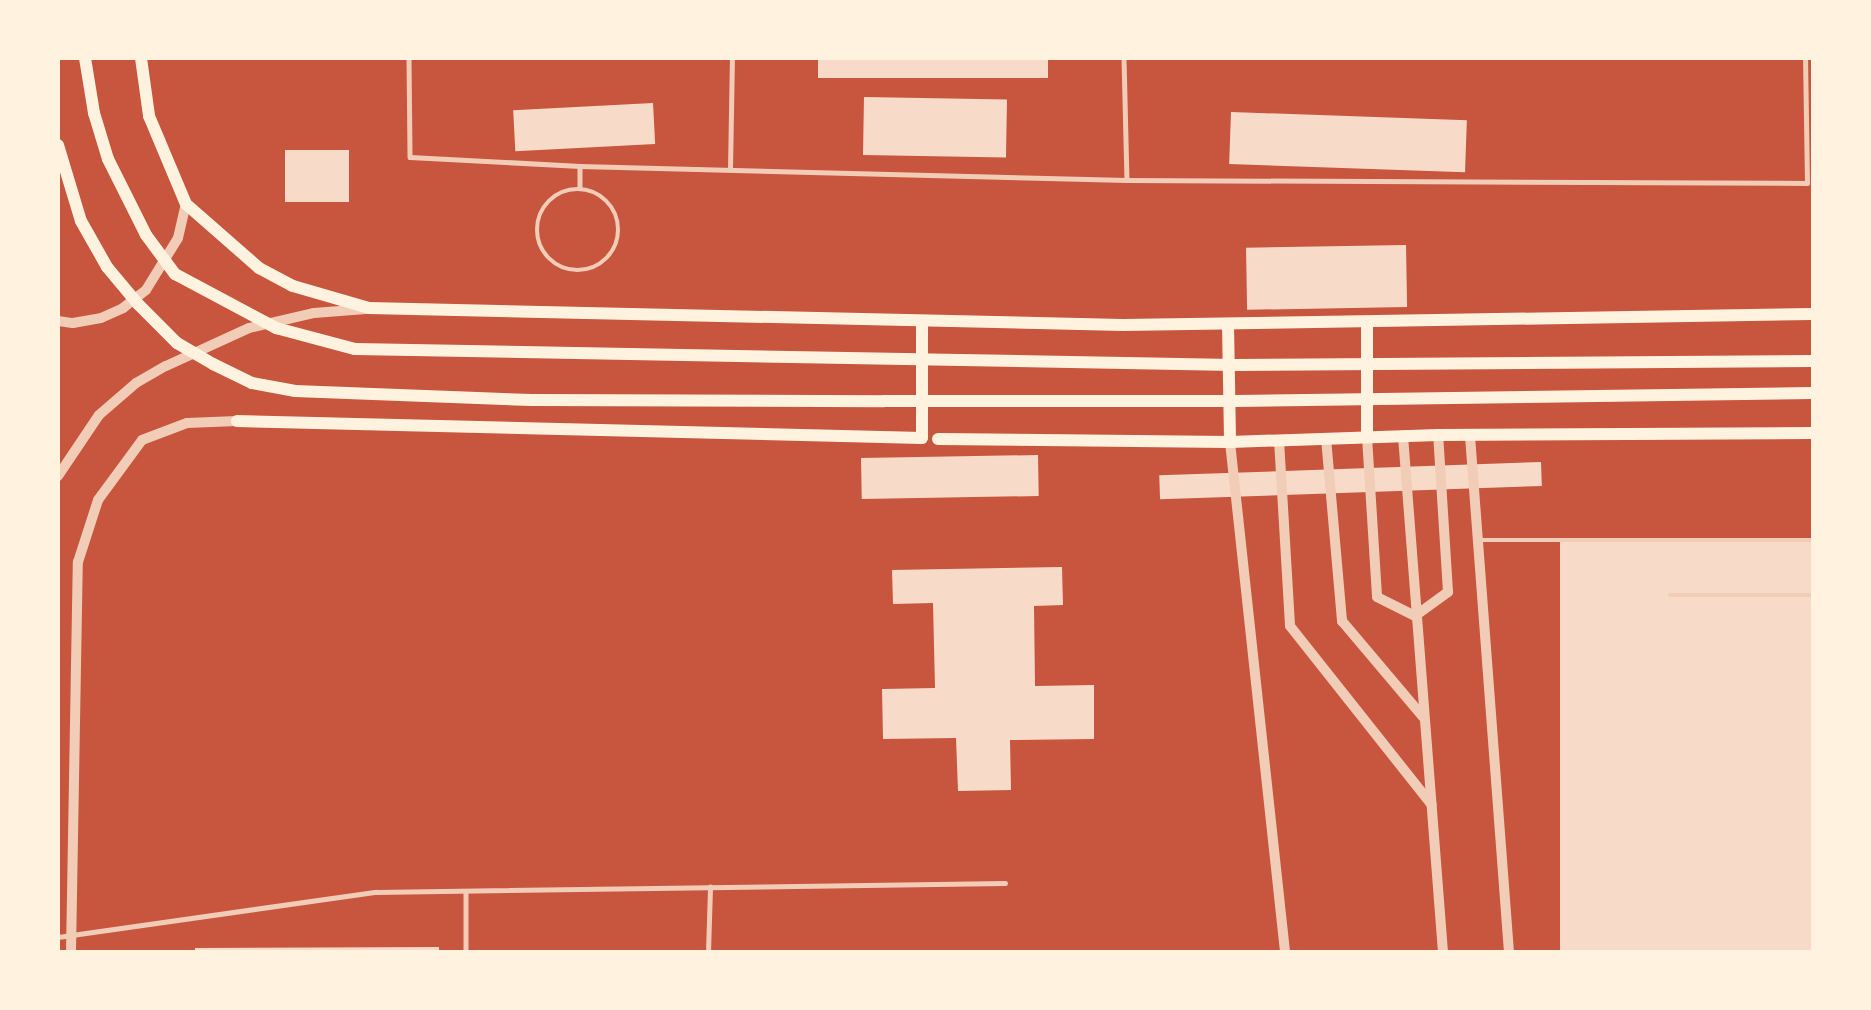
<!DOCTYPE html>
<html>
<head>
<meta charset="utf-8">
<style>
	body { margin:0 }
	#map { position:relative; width:1871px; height:1010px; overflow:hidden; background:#c8553d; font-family:"PT Serif",serif }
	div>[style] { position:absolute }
	.building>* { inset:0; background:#f7dbc8; transform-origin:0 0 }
	.service>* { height:4.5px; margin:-2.25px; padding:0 2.25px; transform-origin:2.25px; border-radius:2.25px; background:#f1ccb7 }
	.service>.ring { margin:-2.25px; padding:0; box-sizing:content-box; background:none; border:4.5px solid #f1ccb7; border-radius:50% }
	.tertiary>* { height:10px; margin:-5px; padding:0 5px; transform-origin:5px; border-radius:5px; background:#f1ccb7 }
	.secondary>* { height:12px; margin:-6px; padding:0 6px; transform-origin:6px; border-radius:6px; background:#fff3e0 }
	span { translate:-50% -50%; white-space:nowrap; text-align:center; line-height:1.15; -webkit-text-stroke:6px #fff3e0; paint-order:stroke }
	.frame { position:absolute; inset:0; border:60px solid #fff3e0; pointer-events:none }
</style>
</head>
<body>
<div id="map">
	<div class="building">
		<i style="left:818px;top:58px;width:230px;height:20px"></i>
		<i style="left:864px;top:97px;width:143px;height:58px;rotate:1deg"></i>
		<i style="left:653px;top:103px;width:41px;height:140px;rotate:87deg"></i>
		<i style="left:1231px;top:112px;width:236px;height:52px;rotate:2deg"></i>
		<i style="left:349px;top:150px;width:52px;height:64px;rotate:90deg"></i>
		<i style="left:1406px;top:245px;width:62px;height:160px;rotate:89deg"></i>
		<i style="left:1038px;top:455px;width:41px;height:177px;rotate:89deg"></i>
		<i style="left:1541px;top:462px;width:24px;height:382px;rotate:88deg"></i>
		<i style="left:1560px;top:538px;width:252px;height:414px"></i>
		<i style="clip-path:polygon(1062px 567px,1063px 605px,1034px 606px,1035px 686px,1094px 685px,1094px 739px,1010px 740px,1011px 790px,958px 791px,956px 738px,883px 739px,882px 689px,935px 688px,933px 603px,893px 604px,892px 570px)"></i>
		<i style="clip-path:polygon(439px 947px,439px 952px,195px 952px,195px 948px)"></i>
	</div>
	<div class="service">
		<i style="left:409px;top:58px;width:99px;rotate:89.4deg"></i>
		<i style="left:410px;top:157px;width:170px;rotate:3deg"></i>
		<i style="left:580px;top:166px;width:547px;rotate:1.47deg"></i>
		<i style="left:1127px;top:180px;width:680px;rotate:0.25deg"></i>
		<i style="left:1807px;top:183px;width:125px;rotate:-90.9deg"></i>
		<i style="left:1124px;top:58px;width:122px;rotate:88.6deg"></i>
		<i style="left:580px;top:166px;width:22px;rotate:90deg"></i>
		<i style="left:730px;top:170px;width:112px;rotate:-89deg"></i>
		<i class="ring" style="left:537px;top:189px;width:77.5px;height:77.5px"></i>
		<i style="left:1479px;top:540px;width:333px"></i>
		<i style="left:1670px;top:595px;width:142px"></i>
		<i style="left:466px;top:891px;width:61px;rotate:90deg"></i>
		<i style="left:58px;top:937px;width:321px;rotate:-8.1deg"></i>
		<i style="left:376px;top:892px;width:629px;rotate:-0.82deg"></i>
		<i style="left:708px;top:952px;width:65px;rotate:-88.2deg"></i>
	</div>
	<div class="tertiary">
		<i style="left:58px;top:321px;width:15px;rotate:8deg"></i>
		<i style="left:73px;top:323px;width:28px;rotate:-10deg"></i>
		<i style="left:101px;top:318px;width:24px;rotate:-24deg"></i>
		<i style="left:123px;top:308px;width:29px;rotate:-38deg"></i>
		<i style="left:146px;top:290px;width:61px;rotate:-58.4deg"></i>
		<i style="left:178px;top:238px;width:35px;rotate:-77deg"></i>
		<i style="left:1403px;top:436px;width:518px;rotate:85.57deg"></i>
		<i style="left:1470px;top:436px;width:517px;rotate:85.68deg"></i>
		<i style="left:1367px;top:437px;width:160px;rotate:86.4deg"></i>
		<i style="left:1377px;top:597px;width:42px;rotate:26.6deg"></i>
		<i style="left:1415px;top:616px;width:41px;rotate:-36deg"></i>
		<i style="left:1448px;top:592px;width:157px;rotate:-93.6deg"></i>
		<i style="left:1326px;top:438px;width:184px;rotate:85deg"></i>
		<i style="left:1342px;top:621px;width:126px;rotate:49.8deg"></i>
		<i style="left:1279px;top:440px;width:186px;rotate:86.6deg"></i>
		<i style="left:1290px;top:626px;width:228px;rotate:51.6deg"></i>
		<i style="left:1230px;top:442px;width:513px;rotate:83.84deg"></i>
		<i style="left:58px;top:476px;width:73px;rotate:-56.1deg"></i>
		<i style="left:99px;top:415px;width:49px;rotate:-40.9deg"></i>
		<i style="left:136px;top:383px;width:34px;rotate:-30deg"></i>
		<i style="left:166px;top:366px;width:91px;rotate:-24.6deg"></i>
		<i style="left:249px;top:328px;width:67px;rotate:-13deg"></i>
		<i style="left:314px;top:313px;width:52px;rotate:-4.4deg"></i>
		<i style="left:71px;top:952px;width:390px;rotate:-89deg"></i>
		<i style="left:78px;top:562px;width:65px;rotate:-72.1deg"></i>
		<i style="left:98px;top:500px;width:74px;rotate:-53.7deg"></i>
		<i style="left:142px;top:440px;width:48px;rotate:-20.7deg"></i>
		<i style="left:187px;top:423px;width:50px;rotate:-2.3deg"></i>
	</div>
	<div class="secondary">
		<i style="left:85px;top:58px;width:56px;rotate:80.7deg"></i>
		<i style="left:94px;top:113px;width:48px;rotate:73.1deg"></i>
		<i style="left:108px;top:159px;width:85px;rotate:63.4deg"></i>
		<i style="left:146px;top:235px;width:49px;rotate:53.4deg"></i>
		<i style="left:175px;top:274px;width:115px;rotate:28.1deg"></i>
		<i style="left:276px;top:328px;width:82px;rotate:14.9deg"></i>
		<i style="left:355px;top:349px;width:879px;rotate:1.04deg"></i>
		<i style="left:1234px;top:365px;width:578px;rotate:-0.4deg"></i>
		<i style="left:141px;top:58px;width:59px;rotate:82.1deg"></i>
		<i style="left:149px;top:116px;width:95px;rotate:67.2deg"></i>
		<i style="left:186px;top:204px;width:97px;rotate:41.2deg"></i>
		<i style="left:259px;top:268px;width:38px;rotate:28deg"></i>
		<i style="left:293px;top:286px;width:79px;rotate:16.1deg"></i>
		<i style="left:369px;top:308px;width:754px;rotate:1.29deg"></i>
		<i style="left:1123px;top:325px;width:689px;rotate:-0.91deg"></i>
		<i style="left:58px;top:145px;width:79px;rotate:73.2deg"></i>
		<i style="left:81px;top:221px;width:53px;rotate:60.5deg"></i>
		<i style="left:107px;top:267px;width:48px;rotate:50deg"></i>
		<i style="left:138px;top:304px;width:55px;rotate:45deg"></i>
		<i style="left:177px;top:343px;width:42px;rotate:30.3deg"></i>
		<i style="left:213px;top:364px;width:43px;rotate:26deg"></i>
		<i style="left:252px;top:383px;width:44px;rotate:10.5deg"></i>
		<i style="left:295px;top:391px;width:237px;rotate:2.2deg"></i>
		<i style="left:532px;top:400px;width:352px;rotate:0.2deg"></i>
		<i style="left:884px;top:401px;width:352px"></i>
		<i style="left:1236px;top:401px;width:576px;rotate:-0.8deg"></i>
		<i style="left:1367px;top:323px;width:114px;rotate:90deg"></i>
		<i style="left:1228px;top:324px;width:118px;rotate:89deg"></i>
		<i style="left:237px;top:421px;width:685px;rotate:1.42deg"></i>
		<i style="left:922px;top:438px;width:117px;rotate:-90deg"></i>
		<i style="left:938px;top:439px;width:292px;rotate:0.6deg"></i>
		<i style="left:1230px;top:442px;width:208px;rotate:-1.9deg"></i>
		<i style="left:1438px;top:435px;width:374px;rotate:-0.3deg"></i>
	</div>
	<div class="frame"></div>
</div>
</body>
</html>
